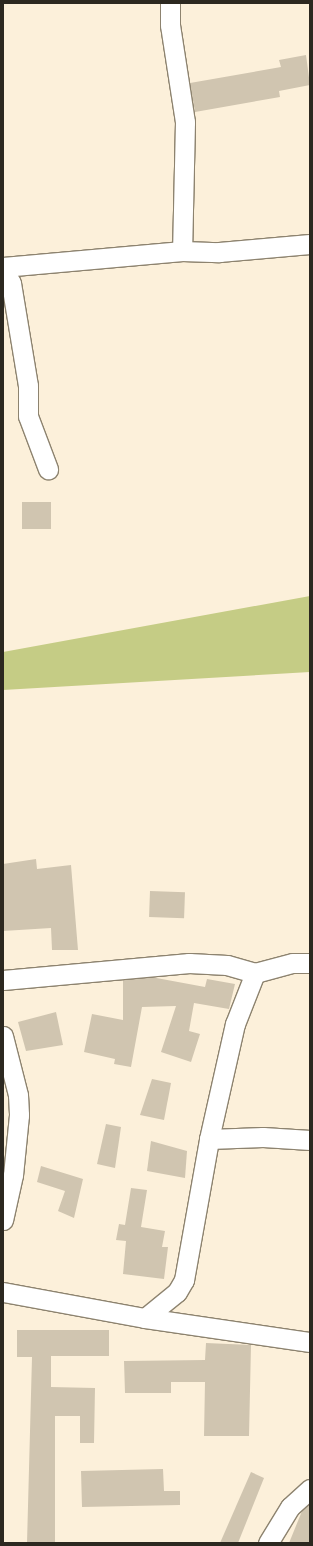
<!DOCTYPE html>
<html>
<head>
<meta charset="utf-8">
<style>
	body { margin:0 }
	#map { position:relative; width:313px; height:1546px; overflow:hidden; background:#fcf0da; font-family:Lato,sans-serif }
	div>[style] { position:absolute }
	.green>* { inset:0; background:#c5cc85 }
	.building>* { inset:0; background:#d0c5b0; transform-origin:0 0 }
	.roads { filter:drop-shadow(1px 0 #8d836f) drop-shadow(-1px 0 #8d836f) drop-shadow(0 1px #8d836f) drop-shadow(0 -1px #8d836f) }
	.minor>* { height:19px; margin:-9.5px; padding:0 9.5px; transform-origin:9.5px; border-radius:9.5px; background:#fff }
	span { translate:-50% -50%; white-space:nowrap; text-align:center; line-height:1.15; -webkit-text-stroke:3px #fff; paint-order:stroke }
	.frame { position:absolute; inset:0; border:4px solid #2c2820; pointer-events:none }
</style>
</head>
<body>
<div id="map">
	<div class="green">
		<i style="clip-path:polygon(310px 596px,310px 672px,3px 690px,3px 652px)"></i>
	</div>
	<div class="building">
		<i style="clip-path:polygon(306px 55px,310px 85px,279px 91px,280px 97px,195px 112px,190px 83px,281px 67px,279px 60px)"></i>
		<i style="left:22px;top:502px;width:29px;height:27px"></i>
		<i style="clip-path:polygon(36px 859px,37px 869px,71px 865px,78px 950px,52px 950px,51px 928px,3px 931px,3px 864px)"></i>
		<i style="left:150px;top:891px;width:35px;height:26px;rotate:2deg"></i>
		<i style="clip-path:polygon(151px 977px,205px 987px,207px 979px,235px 984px,229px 1009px,194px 1003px,189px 1031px,200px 1034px,191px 1062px,161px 1052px,176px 1006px,142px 1007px,131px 1067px,114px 1064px,115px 1059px,84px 1052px,92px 1014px,123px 1020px,123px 980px)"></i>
		<i style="clip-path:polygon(56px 1012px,63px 1045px,26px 1051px,18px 1022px)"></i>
		<i style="clip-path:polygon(152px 1079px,171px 1083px,164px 1120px,140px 1115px)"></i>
		<i style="clip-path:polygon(106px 1124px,121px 1127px,115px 1168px,97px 1164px)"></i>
		<i style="clip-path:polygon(151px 1141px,187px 1151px,185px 1178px,147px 1171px)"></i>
		<i style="clip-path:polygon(41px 1166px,83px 1179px,74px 1218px,58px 1211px,65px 1191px,37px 1182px)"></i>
		<i style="clip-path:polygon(131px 1188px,147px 1190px,141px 1227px,165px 1231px,162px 1247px,168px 1247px,164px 1279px,123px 1274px,126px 1241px,116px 1240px,119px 1224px,125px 1225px)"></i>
		<i style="clip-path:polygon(17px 1330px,109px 1330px,109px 1356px,51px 1356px,51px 1387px,95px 1388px,94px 1443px,80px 1443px,80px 1416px,55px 1416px,55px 1543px,27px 1543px,32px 1357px,17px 1357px)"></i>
		<i style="clip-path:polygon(206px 1343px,251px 1345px,249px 1436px,204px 1436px,205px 1382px,171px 1382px,171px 1393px,125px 1393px,124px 1361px,205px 1360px)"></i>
		<i style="clip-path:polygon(163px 1469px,164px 1491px,180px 1491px,180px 1505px,82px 1507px,81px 1471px)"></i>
		<i style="clip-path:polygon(251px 1472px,264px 1478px,238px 1543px,220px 1543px)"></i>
		<i style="clip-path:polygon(310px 1504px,310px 1543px,289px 1543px,302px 1511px)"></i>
	</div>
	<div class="roads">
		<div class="minor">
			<i style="left:170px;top:3px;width:22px;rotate:90deg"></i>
			<i style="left:170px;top:25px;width:98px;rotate:81.2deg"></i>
			<i style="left:185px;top:122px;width:129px;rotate:91.3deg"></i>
			<i style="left:3px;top:267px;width:180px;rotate:-5.1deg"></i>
			<i style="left:182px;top:251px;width:37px;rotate:2deg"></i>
			<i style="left:219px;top:252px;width:91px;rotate:-5deg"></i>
			<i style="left:3px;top:268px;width:17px;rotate:62deg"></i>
			<i style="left:11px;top:283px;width:104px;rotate:80.6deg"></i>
			<i style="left:28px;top:386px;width:30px;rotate:90deg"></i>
			<i style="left:28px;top:416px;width:57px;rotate:69.3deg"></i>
			<i style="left:3px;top:980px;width:187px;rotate:-5.2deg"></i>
			<i style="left:189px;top:963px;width:38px;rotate:3deg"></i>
			<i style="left:227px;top:965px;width:29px;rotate:16deg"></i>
			<i style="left:255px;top:973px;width:39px;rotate:-15deg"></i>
			<i style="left:293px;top:963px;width:17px"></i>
			<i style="left:3px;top:1036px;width:61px;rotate:75.7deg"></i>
			<i style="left:18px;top:1095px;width:20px;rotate:87deg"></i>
			<i style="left:19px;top:1115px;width:60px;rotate:95.7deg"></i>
			<i style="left:13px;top:1175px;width:46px;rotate:102.5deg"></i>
			<i style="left:209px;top:1139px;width:54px;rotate:-2.1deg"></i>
			<i style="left:263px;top:1137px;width:47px;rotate:3.7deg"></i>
			<i style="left:3px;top:1292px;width:144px;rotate:10.4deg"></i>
			<i style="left:145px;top:1318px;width:167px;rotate:8.3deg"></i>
			<i style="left:145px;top:1318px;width:41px;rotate:-39.1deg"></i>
			<i style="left:177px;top:1292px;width:14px;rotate:-60deg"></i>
			<i style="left:184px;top:1280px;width:143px;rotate:-79.9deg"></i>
			<i style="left:209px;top:1139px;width:118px;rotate:-77.3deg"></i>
			<i style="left:235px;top:1024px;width:55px;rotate:-68.6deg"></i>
			<i style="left:268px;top:1543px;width:42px;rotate:-58.6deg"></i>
			<i style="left:290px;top:1507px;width:27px;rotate:-42deg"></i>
		</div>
	</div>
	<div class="frame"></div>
</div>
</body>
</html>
